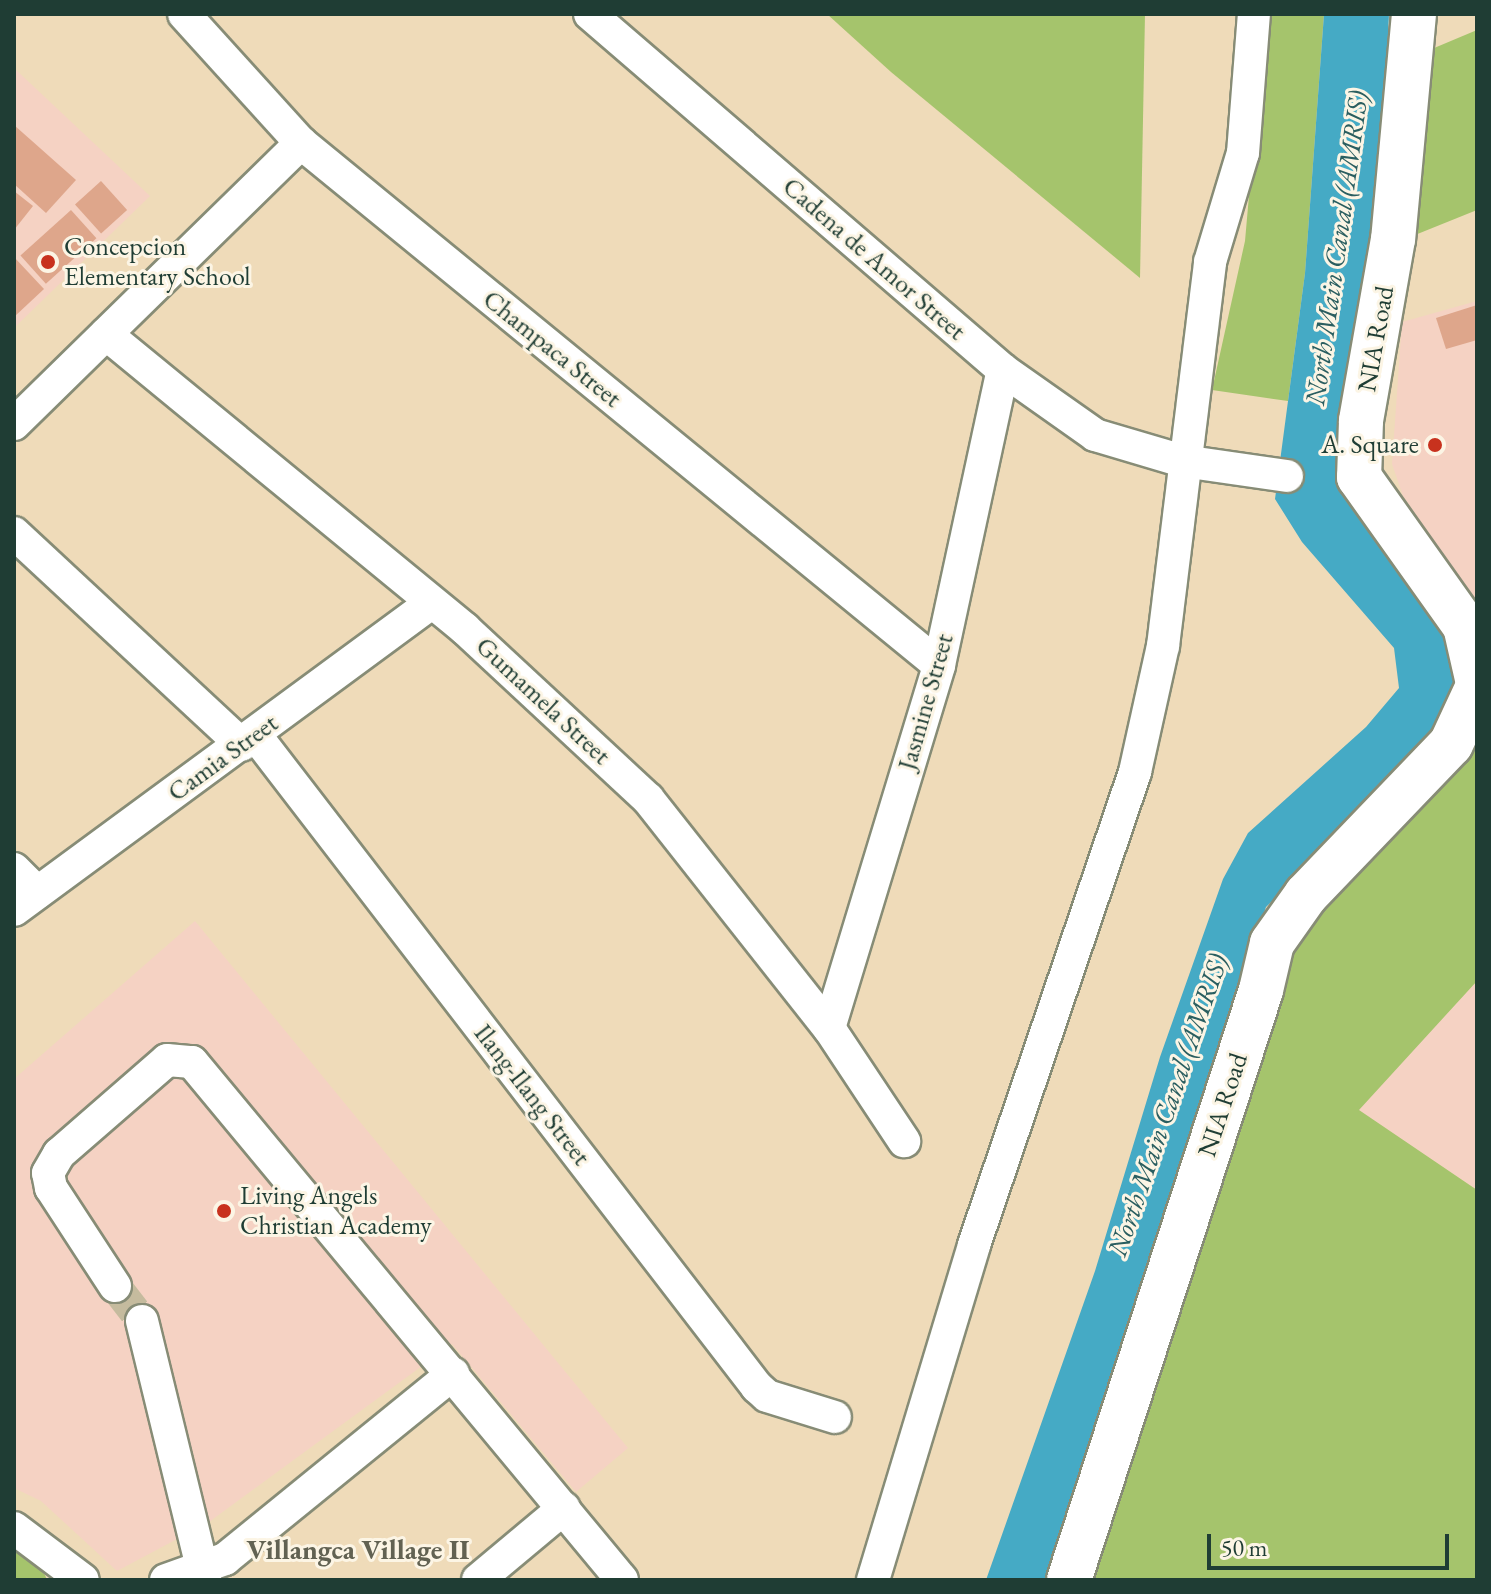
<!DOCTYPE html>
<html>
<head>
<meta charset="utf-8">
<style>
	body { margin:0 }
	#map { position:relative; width:1491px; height:1594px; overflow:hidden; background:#efdbb9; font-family:"EB Garamond",serif }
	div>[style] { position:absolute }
	.built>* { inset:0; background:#f5d2c3 }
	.green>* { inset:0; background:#a5c46c }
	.water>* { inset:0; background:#45aac5 }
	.building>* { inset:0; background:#dea68b; transform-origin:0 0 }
	.street-tunnel>* { height:32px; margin-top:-16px; transform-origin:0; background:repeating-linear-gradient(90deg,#c5bb9e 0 32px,transparent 0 48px) }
	.roads { filter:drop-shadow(2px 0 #878c76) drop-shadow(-2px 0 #878c76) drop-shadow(0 2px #878c76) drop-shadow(0 -2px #878c76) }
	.street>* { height:32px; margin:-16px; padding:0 16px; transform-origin:16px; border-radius:16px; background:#fff }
	.secondary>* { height:44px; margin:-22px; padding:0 22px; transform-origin:22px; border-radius:22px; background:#fff }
	.dots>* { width:22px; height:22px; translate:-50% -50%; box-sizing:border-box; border:4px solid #fcf5e5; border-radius:50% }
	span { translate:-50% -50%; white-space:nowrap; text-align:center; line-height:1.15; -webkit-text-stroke:6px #fcf5e5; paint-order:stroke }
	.poi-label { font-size:26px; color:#1f3d34 }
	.left { translate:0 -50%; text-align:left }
	.right { translate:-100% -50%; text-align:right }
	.street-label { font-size:26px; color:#1f3d34 }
	.water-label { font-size:28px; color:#2a5e60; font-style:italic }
	.neighbourhood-label { font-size:28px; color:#626252; font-weight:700 }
	.frame { position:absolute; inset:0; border:16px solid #1f3d34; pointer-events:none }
	.scale { position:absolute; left:1207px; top:1534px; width:242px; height:36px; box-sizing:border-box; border:4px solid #1f3d34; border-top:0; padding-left:10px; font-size:24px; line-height:28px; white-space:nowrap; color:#1f3d34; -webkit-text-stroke:6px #fcf5e5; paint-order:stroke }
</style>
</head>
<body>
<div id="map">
	<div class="built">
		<i style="clip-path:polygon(14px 68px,150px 196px,14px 328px)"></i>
		<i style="clip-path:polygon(1477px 301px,1477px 604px,1403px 496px,1392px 464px,1402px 322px)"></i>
		<i style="clip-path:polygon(195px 921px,628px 1448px,576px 1492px,452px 1344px,209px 1522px,117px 1571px,41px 1501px,14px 1488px,14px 1079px)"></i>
		<i style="clip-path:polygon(1477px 981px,1477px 1190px,1358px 1110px)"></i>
	</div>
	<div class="green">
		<i style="clip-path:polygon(827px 14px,1145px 14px,1140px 278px,891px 72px)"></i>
		<i style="clip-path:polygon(1265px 14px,1324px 14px,1305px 273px,1288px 401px,1212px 390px,1245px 241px)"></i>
		<i style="clip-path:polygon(1477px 30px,1477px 210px,1410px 237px,1427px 51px)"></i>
		<i style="clip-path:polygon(1477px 742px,1477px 981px,1359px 1110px,1477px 1190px,1477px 1580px,1086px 1580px,1289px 941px)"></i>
		<i style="clip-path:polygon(14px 1543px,45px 1575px,47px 1580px,14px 1580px)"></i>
	</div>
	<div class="water">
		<i style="clip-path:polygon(1324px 14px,1389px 14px,1381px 178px,1345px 403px,1463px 667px,1432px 749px,1266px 907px,1051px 1580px,986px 1580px,1095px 1271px,1160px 1057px,1223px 879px,1248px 833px,1366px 727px,1399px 688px,1394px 648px,1302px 542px,1275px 499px,1305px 273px)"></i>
	</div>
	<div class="building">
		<i style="clip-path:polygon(14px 125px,76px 180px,46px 213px,14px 184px)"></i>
		<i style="left:101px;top:181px;width:39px;height:35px;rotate:48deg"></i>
		<i style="clip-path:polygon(14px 191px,33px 206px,14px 230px)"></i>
		<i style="left:71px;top:210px;width:38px;height:68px;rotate:48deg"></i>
		<i style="clip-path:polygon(14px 257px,44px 289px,14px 317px)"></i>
		<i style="clip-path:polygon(1477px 305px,1477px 340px,1446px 349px,1436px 318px)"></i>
	</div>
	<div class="street-tunnel">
		<i style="left:115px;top:1286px;width:44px;rotate:52.4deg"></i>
	</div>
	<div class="roads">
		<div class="street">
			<i style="left:184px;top:14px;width:174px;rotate:47.8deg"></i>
			<i style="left:301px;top:143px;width:824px;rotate:39.29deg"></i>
			<i style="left:590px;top:14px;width:545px;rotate:40.76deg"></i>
			<i style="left:1003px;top:370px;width:113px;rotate:35.2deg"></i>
			<i style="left:1095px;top:435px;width:92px;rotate:16.5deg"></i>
			<i style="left:1183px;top:461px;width:105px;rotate:8.2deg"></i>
			<i style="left:106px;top:334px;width:465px;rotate:39.4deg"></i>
			<i style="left:465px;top:629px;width:250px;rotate:42.9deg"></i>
			<i style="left:648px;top:799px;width:292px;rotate:51.7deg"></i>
			<i style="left:829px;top:1028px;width:136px;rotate:56.4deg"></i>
			<i style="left:14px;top:424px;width:402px;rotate:-44.4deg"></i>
			<i style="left:14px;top:533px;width:311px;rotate:42.9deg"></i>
			<i style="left:256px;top:736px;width:821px;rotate:52.42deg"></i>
			<i style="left:757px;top:1387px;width:13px;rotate:42deg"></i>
			<i style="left:767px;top:1396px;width:71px;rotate:17.2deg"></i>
			<i style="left:14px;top:869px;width:33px;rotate:45deg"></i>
			<i style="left:14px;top:910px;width:516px;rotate:-36.34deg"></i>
			<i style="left:829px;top:1028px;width:379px;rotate:-73.1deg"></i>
			<i style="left:939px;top:665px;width:302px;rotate:-77.8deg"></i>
			<i style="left:115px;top:1286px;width:117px;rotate:-123.1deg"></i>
			<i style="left:51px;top:1188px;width:15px;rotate:-101deg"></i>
			<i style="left:48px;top:1173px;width:22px;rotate:-60deg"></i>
			<i style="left:59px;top:1154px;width:143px;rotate:-41deg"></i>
			<i style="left:167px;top:1060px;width:25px;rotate:5deg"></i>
			<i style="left:192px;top:1062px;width:673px;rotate:50.3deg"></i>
			<i style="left:142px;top:1321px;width:267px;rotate:76.3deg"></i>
			<i style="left:14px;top:1528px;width:86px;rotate:37deg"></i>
			<i style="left:166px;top:1580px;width:63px;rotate:-19.6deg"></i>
			<i style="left:225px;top:1559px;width:294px;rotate:-39.1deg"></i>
			<i style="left:478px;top:1580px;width:112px;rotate:-39.9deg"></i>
			<i style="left:873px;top:1580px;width:350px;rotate:-73.2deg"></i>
			<i style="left:974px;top:1245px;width:500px;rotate:-71.2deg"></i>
			<i style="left:1135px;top:772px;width:129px;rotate:-77.5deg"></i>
			<i style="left:1163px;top:646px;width:387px;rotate:-83deg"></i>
			<i style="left:1210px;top:262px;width:114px;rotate:-73.2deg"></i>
			<i style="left:1243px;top:153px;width:139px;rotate:-85.5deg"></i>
		</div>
		<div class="secondary">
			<i style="left:1414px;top:14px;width:226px;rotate:95.3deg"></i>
			<i style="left:1393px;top:239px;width:185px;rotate:100deg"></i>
			<i style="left:1361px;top:421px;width:56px;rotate:92deg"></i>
			<i style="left:1359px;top:477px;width:183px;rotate:54.6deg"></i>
			<i style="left:1465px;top:626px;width:54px;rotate:77.2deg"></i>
			<i style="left:1069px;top:1580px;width:620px;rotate:-71.97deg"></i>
			<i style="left:1261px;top:990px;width:48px;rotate:-76.8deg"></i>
			<i style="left:1272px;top:943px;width:59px;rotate:-54.7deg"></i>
			<i style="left:1306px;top:895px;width:209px;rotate:-46.2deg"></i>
			<i style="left:1451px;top:744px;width:62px;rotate:-65.1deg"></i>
		</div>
	</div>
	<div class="dots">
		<i style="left:48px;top:262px;background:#c8321e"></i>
		<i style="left:1435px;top:445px;background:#c8321e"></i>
		<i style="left:224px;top:1211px;background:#c8321e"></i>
	</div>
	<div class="poi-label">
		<span class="left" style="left:64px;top:262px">Concepcion<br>Elementary School</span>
		<span class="right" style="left:1419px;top:445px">A. Square</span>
		<span class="left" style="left:240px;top:1211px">Living Angels<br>Christian Academy</span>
	</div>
	<div class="street-label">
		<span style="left:874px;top:259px;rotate:41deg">Cadena de Amor Street</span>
		<span style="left:1376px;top:339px;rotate:-80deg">NIA Road</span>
		<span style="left:552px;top:349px;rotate:39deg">Champaca Street</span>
		<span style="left:543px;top:701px;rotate:43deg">Gumamela Street</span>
		<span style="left:926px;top:702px;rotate:-74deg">Jasmine Street</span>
		<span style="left:223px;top:758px;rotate:-36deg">Camia Street</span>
		<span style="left:532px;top:1095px;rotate:52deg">Ilang-Ilang Street</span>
		<span style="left:1223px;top:1105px;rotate:-72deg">NIA Road</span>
	</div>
	<div class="water-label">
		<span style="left:1336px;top:248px;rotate:-82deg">North Main Canal (AMRIS)</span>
		<span style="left:1167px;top:1105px;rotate:-71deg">North Main Canal (AMRIS)</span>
	</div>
	<div class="neighbourhood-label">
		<span style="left:358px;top:1549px">Villangca Village II</span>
	</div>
	<div class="frame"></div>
	<div class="scale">50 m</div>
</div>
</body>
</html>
